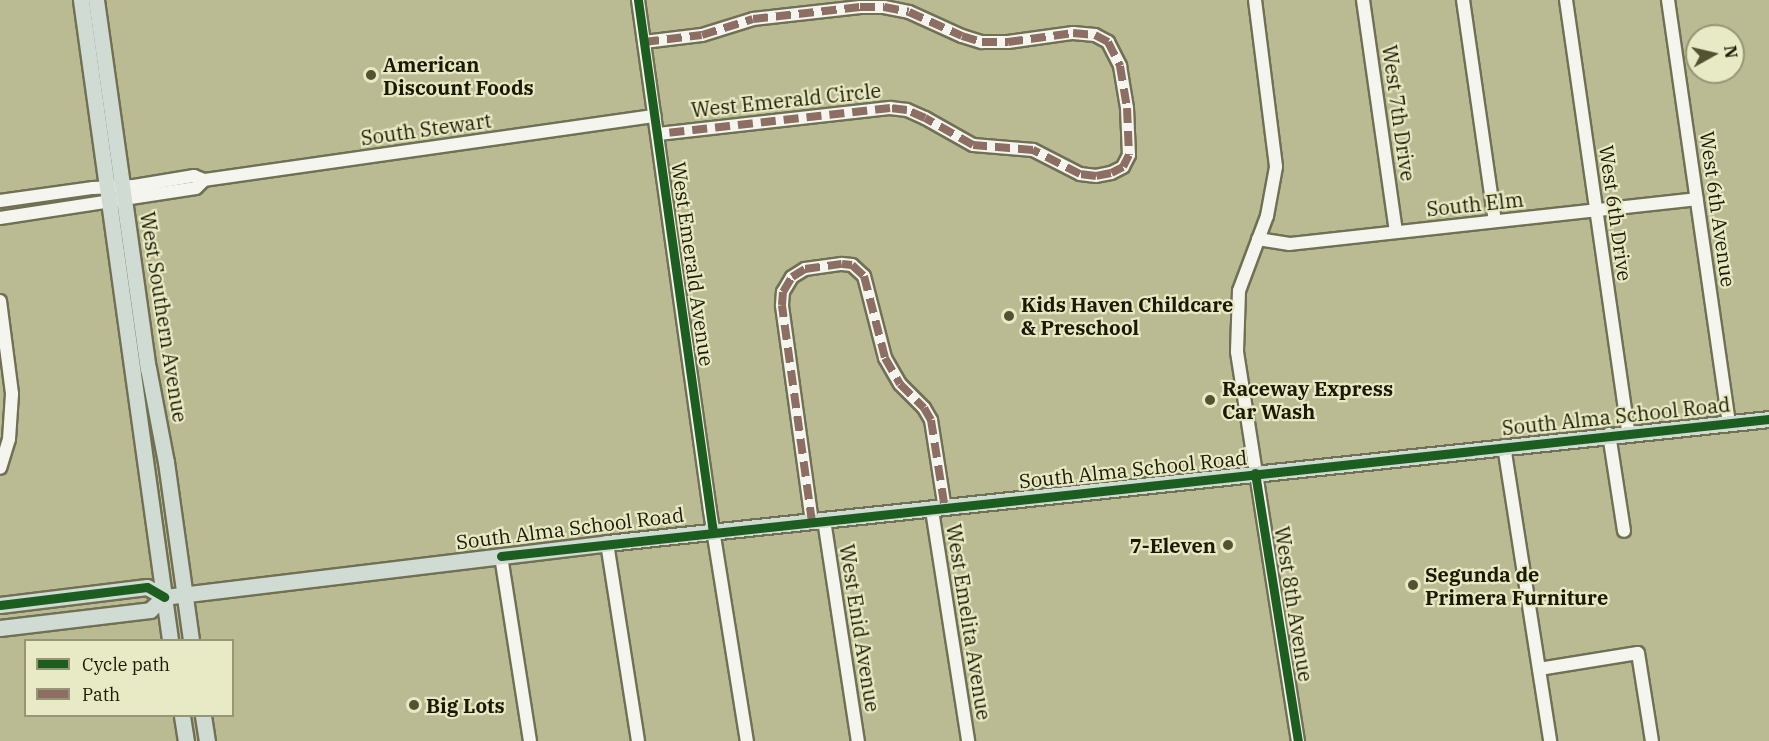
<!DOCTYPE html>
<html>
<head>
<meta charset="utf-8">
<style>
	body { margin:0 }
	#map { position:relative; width:1769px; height:741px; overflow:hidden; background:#baba93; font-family:"IBM Plex Serif",serif }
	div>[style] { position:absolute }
	.roads { filter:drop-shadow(2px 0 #707054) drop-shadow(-2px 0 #707054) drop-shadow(0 2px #707054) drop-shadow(0 -2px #707054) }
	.minor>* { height:12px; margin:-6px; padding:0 6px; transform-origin:6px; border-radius:6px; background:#f5f5ef }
	.major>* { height:15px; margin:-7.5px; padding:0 7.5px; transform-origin:7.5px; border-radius:7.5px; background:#d0dcd3 }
	.quiet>* { height:8px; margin-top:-4px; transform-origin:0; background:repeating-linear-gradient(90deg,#8d6e63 0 15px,transparent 0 23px) }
	.cycleway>* { height:9px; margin:-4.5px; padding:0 4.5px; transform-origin:4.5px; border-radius:4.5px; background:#1b5e20 }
	.dots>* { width:16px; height:16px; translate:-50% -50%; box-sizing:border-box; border:3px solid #e8e9c5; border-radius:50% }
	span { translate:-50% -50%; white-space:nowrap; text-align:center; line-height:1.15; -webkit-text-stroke:4.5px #e8e9c5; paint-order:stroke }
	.poi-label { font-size:20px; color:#1b1a00; font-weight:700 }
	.left { translate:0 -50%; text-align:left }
	.right { translate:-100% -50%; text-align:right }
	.street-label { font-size:20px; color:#1b1a00 }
	.legend { position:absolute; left:24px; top:639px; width:210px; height:78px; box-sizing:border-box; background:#e8e9c5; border:2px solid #969676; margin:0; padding:8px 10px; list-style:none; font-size:18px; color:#1b1a00 }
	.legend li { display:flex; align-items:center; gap:12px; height:30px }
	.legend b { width:30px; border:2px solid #969676 }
	.north { position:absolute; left:1685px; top:24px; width:60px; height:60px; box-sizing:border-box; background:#e8e9c5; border:2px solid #969676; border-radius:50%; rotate:82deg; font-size:16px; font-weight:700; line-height:24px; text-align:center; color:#1b1a00 }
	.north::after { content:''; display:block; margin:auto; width:21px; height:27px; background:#535233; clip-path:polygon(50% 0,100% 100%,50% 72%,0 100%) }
</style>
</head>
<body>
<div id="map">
	<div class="roads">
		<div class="minor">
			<i style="left:638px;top:0;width:516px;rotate:81.98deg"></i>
			<i style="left:710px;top:511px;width:233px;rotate:80.9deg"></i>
			<i style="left:1255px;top:0;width:168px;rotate:82.8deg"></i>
			<i style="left:1276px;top:167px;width:50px;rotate:100.4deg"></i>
			<i style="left:1267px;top:216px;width:80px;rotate:110.5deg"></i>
			<i style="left:1239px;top:291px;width:61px;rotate:91.9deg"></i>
			<i style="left:1237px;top:352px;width:394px;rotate:81.1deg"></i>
			<i style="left:1363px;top:0;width:234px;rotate:81.9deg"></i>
			<i style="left:1463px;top:0;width:223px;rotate:81.8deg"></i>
			<i style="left:1566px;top:0;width:436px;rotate:81.8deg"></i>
			<i style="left:1668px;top:0;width:427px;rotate:81.8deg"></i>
			<i style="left:644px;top:42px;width:58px;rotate:-6.9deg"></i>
			<i style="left:702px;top:35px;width:53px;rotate:-17.4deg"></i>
			<i style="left:753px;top:19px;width:108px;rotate:-6.4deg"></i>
			<i style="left:860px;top:7px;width:24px"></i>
			<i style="left:884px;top:7px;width:25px;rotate:11deg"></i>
			<i style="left:909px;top:12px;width:58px;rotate:24.4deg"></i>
			<i style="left:962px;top:36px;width:21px;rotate:17deg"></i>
			<i style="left:982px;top:42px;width:26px"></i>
			<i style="left:1008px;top:42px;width:66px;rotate:-7.9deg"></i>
			<i style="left:1073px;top:33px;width:22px;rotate:5deg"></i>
			<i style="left:1095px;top:35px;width:15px;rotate:28deg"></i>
			<i style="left:1108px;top:42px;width:27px;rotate:63deg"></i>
			<i style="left:1120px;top:66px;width:43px;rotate:80.5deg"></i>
			<i style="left:1127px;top:108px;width:47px;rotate:87.6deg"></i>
			<i style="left:1129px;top:155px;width:13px;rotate:117deg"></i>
			<i style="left:1123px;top:167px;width:13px;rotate:153deg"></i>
			<i style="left:1111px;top:173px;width:15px;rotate:169deg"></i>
			<i style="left:1096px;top:176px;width:16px;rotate:-173deg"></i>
			<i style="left:1080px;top:174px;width:53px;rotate:-152.9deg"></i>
			<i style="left:1033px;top:150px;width:60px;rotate:-175.2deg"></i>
			<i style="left:973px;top:145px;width:55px;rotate:-150.6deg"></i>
			<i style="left:925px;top:118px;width:20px;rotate:-156deg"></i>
			<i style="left:907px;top:110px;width:17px;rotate:-173deg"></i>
			<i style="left:890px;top:108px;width:234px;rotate:173.6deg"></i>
			<i style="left:0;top:201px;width:94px;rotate:-8deg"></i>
			<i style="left:93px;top:188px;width:41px;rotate:-2.8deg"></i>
			<i style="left:134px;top:186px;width:61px;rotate:-9.5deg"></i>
			<i style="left:194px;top:176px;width:11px;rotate:22deg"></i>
			<i style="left:204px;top:180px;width:455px;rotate:-8.1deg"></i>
			<i style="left:0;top:218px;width:198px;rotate:-8.7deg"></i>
			<i style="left:196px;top:188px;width:11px;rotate:-45deg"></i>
			<i style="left:1258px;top:239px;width:32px;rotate:9deg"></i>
			<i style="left:1290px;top:244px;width:409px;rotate:-6.3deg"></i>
			<i style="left:0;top:301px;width:94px;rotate:82.6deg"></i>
			<i style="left:12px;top:394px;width:45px;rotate:93.8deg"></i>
			<i style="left:9px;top:439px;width:30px;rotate:107deg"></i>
			<i style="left:1609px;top:434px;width:98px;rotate:81.2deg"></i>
			<i style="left:1504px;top:446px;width:299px;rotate:81.1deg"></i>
			<i style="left:932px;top:510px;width:234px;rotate:81.1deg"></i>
			<i style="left:824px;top:520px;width:224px;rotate:81.3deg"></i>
			<i style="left:812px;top:522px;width:219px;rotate:-97.9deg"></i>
			<i style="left:782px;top:305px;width:13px;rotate:-86deg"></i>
			<i style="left:783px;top:292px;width:17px;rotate:-59deg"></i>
			<i style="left:792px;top:277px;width:15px;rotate:-32deg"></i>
			<i style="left:805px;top:269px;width:37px;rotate:-8deg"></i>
			<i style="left:842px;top:264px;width:10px;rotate:6deg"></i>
			<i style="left:852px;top:265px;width:16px;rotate:43deg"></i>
			<i style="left:864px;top:276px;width:85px;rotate:75.6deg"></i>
			<i style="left:885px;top:358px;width:30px;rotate:60deg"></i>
			<i style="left:900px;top:384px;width:34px;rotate:45deg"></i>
			<i style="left:924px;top:408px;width:14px;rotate:60deg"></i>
			<i style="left:931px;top:420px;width:90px;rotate:81.1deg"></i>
			<i style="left:607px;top:543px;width:200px;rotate:81.1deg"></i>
			<i style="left:501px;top:556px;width:187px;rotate:81.1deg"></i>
			<i style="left:1539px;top:669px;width:100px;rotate:-9.2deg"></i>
			<i style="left:1638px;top:653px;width:89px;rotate:81deg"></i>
		</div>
		<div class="major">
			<i style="left:81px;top:0;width:646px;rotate:82.08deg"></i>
			<i style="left:96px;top:0;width:372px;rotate:82deg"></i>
			<i style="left:148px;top:368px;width:96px;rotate:79.2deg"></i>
			<i style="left:166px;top:462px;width:180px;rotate:82deg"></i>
			<i style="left:0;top:605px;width:148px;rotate:-7deg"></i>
			<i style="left:147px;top:587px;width:20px;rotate:30deg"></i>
			<i style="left:0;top:628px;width:151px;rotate:-6.8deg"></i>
			<i style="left:150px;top:610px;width:19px;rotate:-43deg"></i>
			<i style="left:164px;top:597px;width:446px;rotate:-6.9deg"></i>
			<i style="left:607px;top:543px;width:1169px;rotate:-6.09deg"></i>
			<i style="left:182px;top:716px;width:25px;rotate:81deg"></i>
			<i style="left:203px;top:716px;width:25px;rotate:81deg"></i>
		</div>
	</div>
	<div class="quiet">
		<i style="left:644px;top:42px;width:58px;rotate:-6.9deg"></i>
		<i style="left:702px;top:35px;width:53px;rotate:-17.4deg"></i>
		<i style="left:753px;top:19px;width:108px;rotate:-6.4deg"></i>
		<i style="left:860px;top:7px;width:24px"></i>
		<i style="left:884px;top:7px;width:25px;rotate:11deg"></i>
		<i style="left:909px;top:12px;width:58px;rotate:24.4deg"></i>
		<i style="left:962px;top:36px;width:21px;rotate:17deg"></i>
		<i style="left:982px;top:42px;width:26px"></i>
		<i style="left:1008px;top:42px;width:66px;rotate:-7.9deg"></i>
		<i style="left:1073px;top:33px;width:22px;rotate:5deg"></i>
		<i style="left:1095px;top:35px;width:15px;rotate:28deg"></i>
		<i style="left:1108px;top:42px;width:27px;rotate:63deg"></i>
		<i style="left:1120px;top:66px;width:43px;rotate:80.5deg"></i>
		<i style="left:1127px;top:108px;width:47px;rotate:87.6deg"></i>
		<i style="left:1129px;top:155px;width:13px;rotate:117deg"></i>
		<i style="left:1123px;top:167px;width:13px;rotate:153deg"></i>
		<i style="left:1111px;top:173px;width:15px;rotate:169deg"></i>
		<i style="left:1096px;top:176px;width:16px;rotate:-173deg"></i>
		<i style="left:1080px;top:174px;width:53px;rotate:-152.9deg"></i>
		<i style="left:1033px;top:150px;width:60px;rotate:-175.2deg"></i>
		<i style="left:973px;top:145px;width:55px;rotate:-150.6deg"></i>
		<i style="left:925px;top:118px;width:20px;rotate:-156deg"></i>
		<i style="left:907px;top:110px;width:17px;rotate:-173deg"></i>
		<i style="left:890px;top:108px;width:234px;rotate:173.6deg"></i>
		<i style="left:812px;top:522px;width:219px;rotate:-97.9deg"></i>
		<i style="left:782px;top:305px;width:13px;rotate:-86deg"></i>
		<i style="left:783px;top:292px;width:17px;rotate:-59deg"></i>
		<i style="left:792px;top:277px;width:15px;rotate:-32deg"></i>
		<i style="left:805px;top:269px;width:37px;rotate:-8deg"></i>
		<i style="left:842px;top:264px;width:10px;rotate:6deg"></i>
		<i style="left:852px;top:265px;width:16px;rotate:43deg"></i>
		<i style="left:864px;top:276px;width:85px;rotate:75.6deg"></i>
		<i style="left:885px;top:358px;width:30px;rotate:60deg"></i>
		<i style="left:900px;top:384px;width:34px;rotate:45deg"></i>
		<i style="left:924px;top:408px;width:14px;rotate:60deg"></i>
		<i style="left:931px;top:420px;width:90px;rotate:81.1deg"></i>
	</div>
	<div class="cycleway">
		<i style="left:638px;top:0;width:537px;rotate:81.98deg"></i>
		<i style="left:1255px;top:473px;width:271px;rotate:80.9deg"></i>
		<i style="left:501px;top:556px;width:1275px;rotate:-6.17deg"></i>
		<i style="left:0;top:605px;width:148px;rotate:-7deg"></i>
		<i style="left:147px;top:587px;width:20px;rotate:30deg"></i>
	</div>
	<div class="dots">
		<i style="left:371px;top:75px;background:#535233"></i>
		<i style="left:1009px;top:316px;background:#535233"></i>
		<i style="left:1210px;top:400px;background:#535233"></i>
		<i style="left:1228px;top:545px;background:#535233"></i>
		<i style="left:1413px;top:585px;background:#535233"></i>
		<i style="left:414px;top:705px;background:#535233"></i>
	</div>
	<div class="poi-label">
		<span class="left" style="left:383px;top:76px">American<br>Discount Foods</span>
		<span class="left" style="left:1021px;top:316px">Kids Haven Childcare<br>&amp; Preschool</span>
		<span class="left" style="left:1222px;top:400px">Raceway Express<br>Car Wash</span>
		<span class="right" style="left:1216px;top:545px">7-Eleven</span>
		<span class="left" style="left:1425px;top:586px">Segunda de<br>Primera Furniture</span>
		<span class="left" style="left:426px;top:705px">Big Lots</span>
	</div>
	<div class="street-label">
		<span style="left:786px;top:100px;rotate:-6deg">West Emerald Circle</span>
		<span style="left:1399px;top:113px;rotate:82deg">West 7th Drive</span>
		<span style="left:426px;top:129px;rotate:-8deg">South Stewart</span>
		<span style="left:1475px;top:204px;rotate:-6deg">South Elm</span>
		<span style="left:1718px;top:209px;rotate:82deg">West 6th Avenue</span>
		<span style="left:1616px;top:213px;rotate:82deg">West 6th Drive</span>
		<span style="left:693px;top:264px;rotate:82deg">West Emerald Avenue</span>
		<span style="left:164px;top:317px;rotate:81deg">West Southern Avenue</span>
		<span style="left:1616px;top:416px;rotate:-6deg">South Alma School Road</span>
		<span style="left:1133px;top:469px;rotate:-6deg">South Alma School Road</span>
		<span style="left:570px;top:528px;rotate:-7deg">South Alma School Road</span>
		<span style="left:1294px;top:604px;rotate:81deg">West 8th Avenue</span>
		<span style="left:969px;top:622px;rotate:81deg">West Emelita Avenue</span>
		<span style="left:860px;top:628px;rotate:81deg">West Enid Avenue</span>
	</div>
	<ul class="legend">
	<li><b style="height:8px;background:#1b5e20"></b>Cycle path</li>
	<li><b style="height:8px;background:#8d6e63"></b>Path</li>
	</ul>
	<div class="north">N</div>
</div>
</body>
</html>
